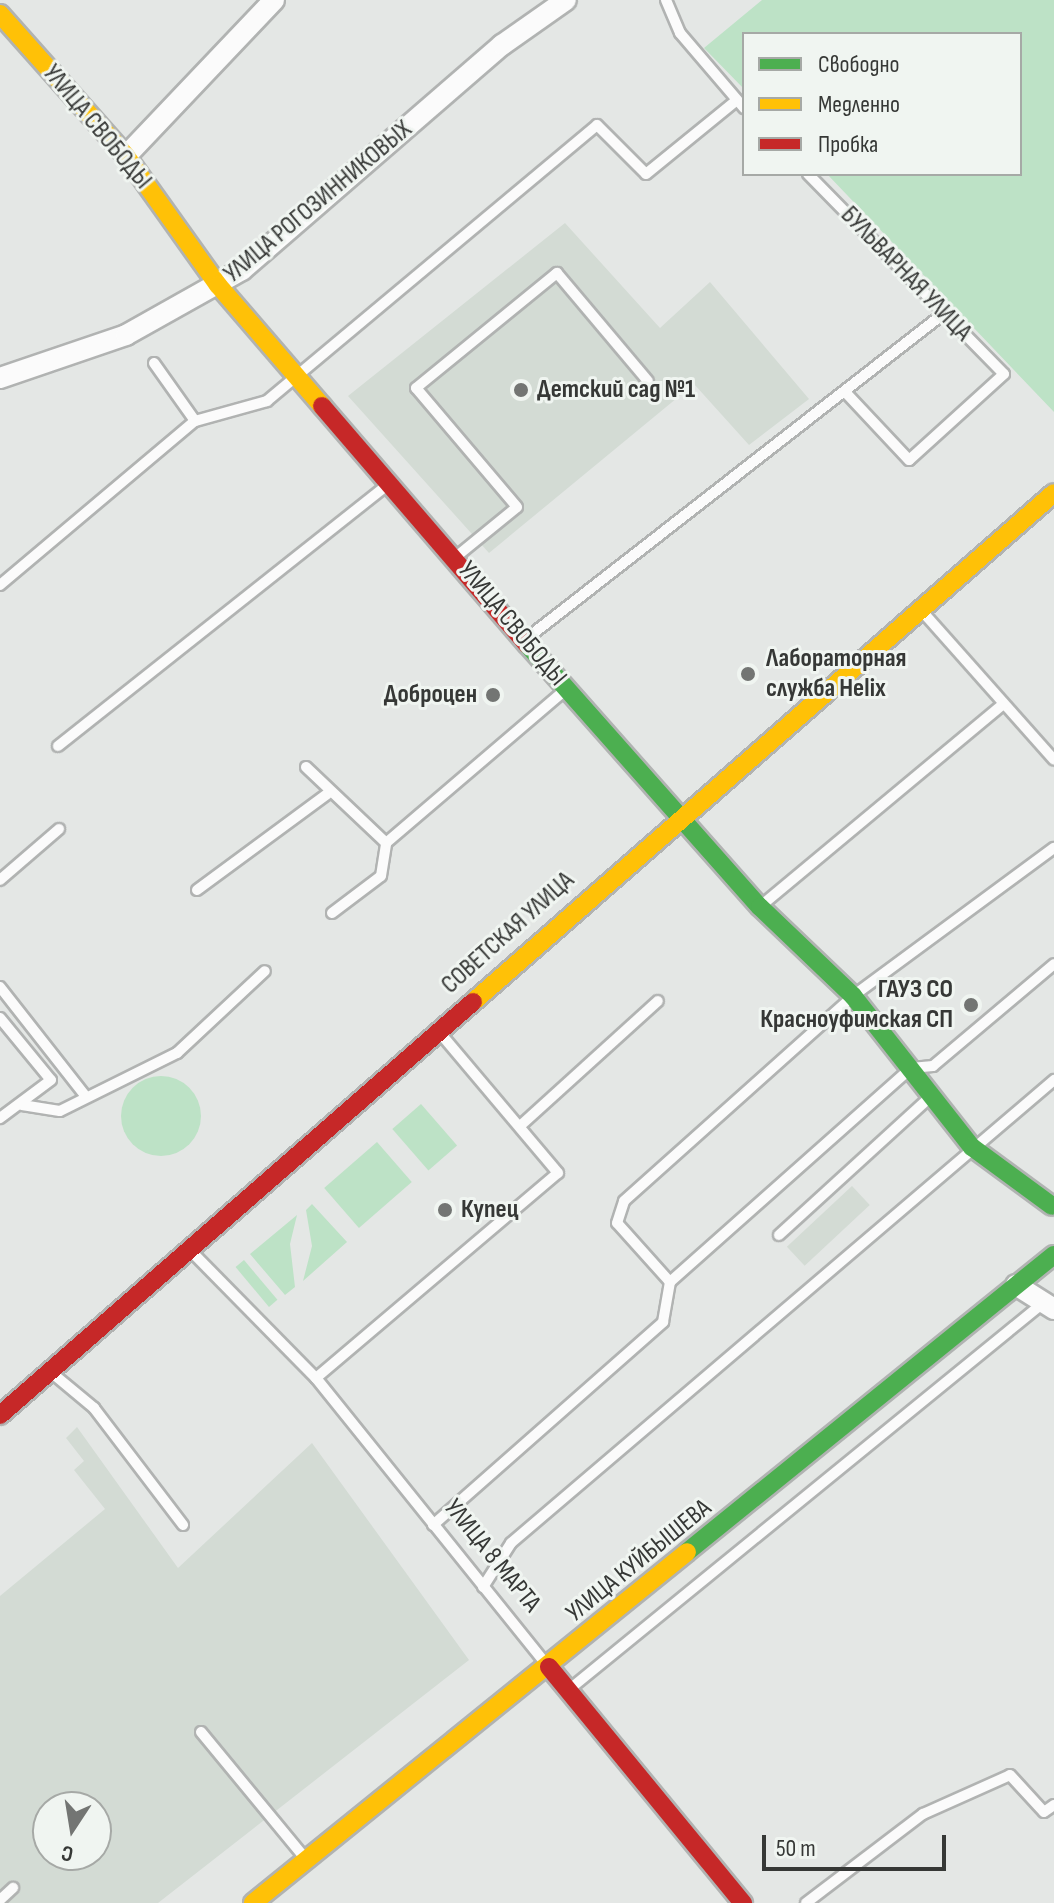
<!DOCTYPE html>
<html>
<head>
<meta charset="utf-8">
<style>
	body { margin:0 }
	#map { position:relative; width:1054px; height:1903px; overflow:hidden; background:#e4e7e5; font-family:"Sofia Sans Condensed",sans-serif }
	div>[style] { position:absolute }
	.built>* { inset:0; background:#d3dbd4; transform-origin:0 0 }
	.green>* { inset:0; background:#bde2c6; transform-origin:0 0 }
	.round { border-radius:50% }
	.roads { filter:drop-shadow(2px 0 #b1b3b2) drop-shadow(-2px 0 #b1b3b2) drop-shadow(0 2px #b1b3b2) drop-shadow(0 -2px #b1b3b2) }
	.lane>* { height:10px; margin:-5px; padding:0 5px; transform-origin:5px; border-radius:5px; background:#fbfbfb }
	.street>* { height:20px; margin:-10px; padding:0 10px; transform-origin:10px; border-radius:10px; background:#fbfbfb }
	.fast>* { height:18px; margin:-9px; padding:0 9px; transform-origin:9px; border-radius:9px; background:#4caf50 }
	.slow>* { height:18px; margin:-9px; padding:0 9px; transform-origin:9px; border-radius:9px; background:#ffc107 }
	.jam>* { height:18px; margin:-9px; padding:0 9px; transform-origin:9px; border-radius:9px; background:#c62828 }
	.dots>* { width:22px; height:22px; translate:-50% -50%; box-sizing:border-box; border:4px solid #f0f5f1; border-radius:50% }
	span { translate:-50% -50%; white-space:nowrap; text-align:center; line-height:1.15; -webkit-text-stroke:6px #f0f5f1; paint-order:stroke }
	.street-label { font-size:26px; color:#363836 }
	.poi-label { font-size:26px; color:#363836; font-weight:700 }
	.left { translate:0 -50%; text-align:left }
	.right { translate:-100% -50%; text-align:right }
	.legend { position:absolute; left:742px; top:32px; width:280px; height:144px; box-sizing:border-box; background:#f0f5f1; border:2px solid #a6a9a6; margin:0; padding:10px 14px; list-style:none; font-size:24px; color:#363836 }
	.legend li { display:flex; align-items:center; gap:16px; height:40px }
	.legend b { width:40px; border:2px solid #a6a9a6 }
	.north { position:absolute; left:32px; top:1791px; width:80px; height:80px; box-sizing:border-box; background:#f0f5f1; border:2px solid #a6a9a6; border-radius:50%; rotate:192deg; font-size:22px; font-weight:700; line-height:32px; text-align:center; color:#363836 }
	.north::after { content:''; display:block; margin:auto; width:28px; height:36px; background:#737573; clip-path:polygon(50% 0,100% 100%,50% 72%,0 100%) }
	.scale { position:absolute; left:762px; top:1835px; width:184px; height:36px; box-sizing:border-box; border:4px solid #363836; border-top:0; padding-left:10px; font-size:24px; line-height:28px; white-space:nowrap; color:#363836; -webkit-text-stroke:6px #f0f5f1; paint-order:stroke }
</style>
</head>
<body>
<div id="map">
	<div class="built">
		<i style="clip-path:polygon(565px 223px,660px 328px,710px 282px,809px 399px,749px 445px,694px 384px,489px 553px,348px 396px)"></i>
		<i style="left:852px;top:1186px;width:26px;height:89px;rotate:47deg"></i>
		<i style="clip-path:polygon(evenodd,77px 1427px,178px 1568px,312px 1443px,469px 1660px,158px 1903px,0 1903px,0 1596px,105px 1509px,74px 1470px,84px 1461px,66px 1438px,77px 1427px,48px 1807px,96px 1807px,96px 1855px,48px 1855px,48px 1807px)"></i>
	</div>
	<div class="green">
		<i style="clip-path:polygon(762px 0,1054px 0,1054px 412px,827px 174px,1020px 174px,1020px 34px,744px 34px,744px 89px,704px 48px)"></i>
		<i class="round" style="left:121px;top:1076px;width:80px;height:80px"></i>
		<i style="left:421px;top:1104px;width:55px;height:38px;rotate:49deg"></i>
		<i style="left:377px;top:1142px;width:53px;height:70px;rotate:49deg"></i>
		<i style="clip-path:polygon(312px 1204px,347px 1242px,303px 1281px,312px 1246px,306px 1210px)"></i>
		<i style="clip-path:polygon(297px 1215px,290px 1244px,295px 1287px,285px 1295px,250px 1254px)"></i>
		<i style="left:244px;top:1260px;width:52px;height:11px;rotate:50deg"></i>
	</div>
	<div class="roads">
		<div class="lane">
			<i style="left:666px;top:0;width:36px;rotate:67deg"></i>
			<i style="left:680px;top:33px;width:99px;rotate:49.5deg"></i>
			<i style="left:808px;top:174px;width:280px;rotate:45.6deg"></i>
			<i style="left:1004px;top:374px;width:128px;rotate:137.8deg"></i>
			<i style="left:909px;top:460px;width:91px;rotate:-133.2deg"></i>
			<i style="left:154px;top:363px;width:71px;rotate:54.7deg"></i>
			<i style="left:457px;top:556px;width:77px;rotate:-39.2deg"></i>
			<i style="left:517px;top:507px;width:156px;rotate:-130.3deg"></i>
			<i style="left:416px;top:388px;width:182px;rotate:-39.2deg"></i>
			<i style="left:557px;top:273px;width:141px;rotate:49.9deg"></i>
			<i style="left:0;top:585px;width:255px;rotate:-40.1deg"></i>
			<i style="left:195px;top:421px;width:75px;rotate:-15.5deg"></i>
			<i style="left:267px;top:401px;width:430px;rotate:-39.9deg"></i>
			<i style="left:597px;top:125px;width:69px;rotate:45deg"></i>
			<i style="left:646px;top:174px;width:117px;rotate:-39.1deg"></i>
			<i style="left:921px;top:610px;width:200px;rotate:48.4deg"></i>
			<i style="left:526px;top:639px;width:529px;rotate:-37.93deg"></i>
			<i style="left:58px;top:746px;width:421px;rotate:-38.4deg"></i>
			<i style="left:306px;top:767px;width:110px;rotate:43.5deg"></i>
			<i style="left:0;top:880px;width:78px;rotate:-40.8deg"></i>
			<i style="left:197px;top:890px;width:162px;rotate:-36.4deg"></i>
			<i style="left:762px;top:905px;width:314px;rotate:-39.8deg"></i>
			<i style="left:332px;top:913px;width:61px;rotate:-37.1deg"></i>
			<i style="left:381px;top:876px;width:33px;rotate:-81deg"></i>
			<i style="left:386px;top:843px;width:235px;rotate:-40.5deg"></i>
			<i style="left:0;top:987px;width:136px;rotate:51.9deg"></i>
			<i style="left:0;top:1018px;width:80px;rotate:50.6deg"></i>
			<i style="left:51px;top:1080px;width:64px;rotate:143.3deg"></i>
			<i style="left:22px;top:1105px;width:38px;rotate:9deg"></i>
			<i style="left:60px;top:1111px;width:131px;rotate:-26.4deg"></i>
			<i style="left:177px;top:1053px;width:120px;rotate:-43deg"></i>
			<i style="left:520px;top:1126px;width:186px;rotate:-42.2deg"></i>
			<i style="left:779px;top:1235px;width:203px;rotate:-42.4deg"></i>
			<i style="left:191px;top:1251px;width:178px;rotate:45.5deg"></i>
			<i style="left:316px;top:1378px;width:366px;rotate:51.2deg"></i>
			<i style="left:670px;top:1282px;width:79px;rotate:-131.9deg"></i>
			<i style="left:617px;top:1223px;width:23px;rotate:-72deg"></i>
			<i style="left:624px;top:1201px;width:307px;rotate:-41.8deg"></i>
			<i style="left:853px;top:996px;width:250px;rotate:-36.4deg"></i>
			<i style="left:52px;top:1373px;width:55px;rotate:39.8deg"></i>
			<i style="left:94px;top:1408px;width:147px;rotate:52.7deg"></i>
			<i style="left:316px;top:1378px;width:317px;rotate:-40.3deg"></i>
			<i style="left:558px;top:1173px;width:183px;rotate:-130.1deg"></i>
			<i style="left:433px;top:1525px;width:307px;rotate:-41.4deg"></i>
			<i style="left:663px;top:1322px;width:41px;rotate:-80.1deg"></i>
			<i style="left:670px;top:1282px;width:322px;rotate:-41.6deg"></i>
			<i style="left:911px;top:1068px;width:22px;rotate:-5deg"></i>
			<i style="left:933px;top:1066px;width:158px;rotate:-40.1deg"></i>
			<i style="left:483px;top:1587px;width:52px;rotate:-57.5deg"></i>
			<i style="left:511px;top:1543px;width:714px;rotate:-40.45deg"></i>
			<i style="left:571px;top:1688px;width:609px;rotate:-39.2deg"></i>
			<i style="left:201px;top:1732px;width:163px;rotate:50.5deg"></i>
			<i style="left:0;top:1900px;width:18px;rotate:-43deg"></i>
			<i style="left:806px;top:1903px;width:147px;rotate:-37.3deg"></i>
			<i style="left:923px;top:1814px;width:95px;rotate:-24.1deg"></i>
			<i style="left:1010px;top:1775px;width:50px;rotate:47.4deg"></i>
			<i style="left:1044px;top:1812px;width:12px;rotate:-35deg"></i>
		</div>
		<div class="street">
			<i style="left:126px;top:156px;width:215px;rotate:-46.5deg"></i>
			<i style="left:0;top:378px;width:133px;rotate:-18.8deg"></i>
			<i style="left:126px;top:335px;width:133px;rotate:-29.3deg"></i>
			<i style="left:242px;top:270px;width:344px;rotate:-40.9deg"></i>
			<i style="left:502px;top:45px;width:78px;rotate:-35.1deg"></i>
			<i style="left:1016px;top:1285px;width:45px;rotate:32.3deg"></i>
		</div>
		<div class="fast">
			<i style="left:527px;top:644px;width:351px;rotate:48.5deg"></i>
			<i style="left:760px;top:907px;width:129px;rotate:43.7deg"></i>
			<i style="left:853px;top:996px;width:192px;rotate:51.8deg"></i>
			<i style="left:972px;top:1147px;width:99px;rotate:36.4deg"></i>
			<i style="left:687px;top:1552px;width:472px;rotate:-39deg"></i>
		</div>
		<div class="slow">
			<i style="left:0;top:14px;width:190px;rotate:48.4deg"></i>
			<i style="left:126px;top:156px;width:158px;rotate:54.5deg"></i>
			<i style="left:218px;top:285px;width:160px;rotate:49.3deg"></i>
			<i style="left:473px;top:1002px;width:772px;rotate:-41.22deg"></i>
			<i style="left:253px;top:1903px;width:558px;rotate:-38.96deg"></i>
		</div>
		<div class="jam">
			<i style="left:322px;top:406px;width:314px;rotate:49.3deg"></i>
			<i style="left:0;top:1415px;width:628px;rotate:-41.13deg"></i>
			<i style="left:549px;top:1667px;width:306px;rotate:50.6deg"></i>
		</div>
	</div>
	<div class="dots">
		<i style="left:521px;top:390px;background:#737573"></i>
		<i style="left:748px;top:674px;background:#737573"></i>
		<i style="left:493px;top:695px;background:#737573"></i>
		<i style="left:971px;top:1005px;background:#737573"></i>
		<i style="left:445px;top:1210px;background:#737573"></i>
	</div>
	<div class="street-label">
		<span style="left:97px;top:127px;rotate:50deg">УЛИЦА СВОБОДЫ</span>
		<span style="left:318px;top:202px;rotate:-40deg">УЛИЦА РОГОЗИННИКОВЫХ</span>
		<span style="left:906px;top:274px;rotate:46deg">БУЛЬВАРНАЯ УЛИЦА</span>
		<span style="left:512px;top:624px;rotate:50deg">УЛИЦА СВОБОДЫ</span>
		<span style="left:508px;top:933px;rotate:-42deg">СОВЕТСКАЯ УЛИЦА</span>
		<span style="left:492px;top:1556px;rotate:51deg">УЛИЦА 8 МАРТА</span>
		<span style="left:639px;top:1561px;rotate:-39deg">УЛИЦА КУЙБЫШЕВА</span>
	</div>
	<div class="poi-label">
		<span class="left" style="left:537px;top:390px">Детский сад №1</span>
		<span class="left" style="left:766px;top:674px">Лабораторная<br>служба Helix</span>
		<span class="right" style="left:477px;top:695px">Доброцен</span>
		<span class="right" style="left:953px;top:1005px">ГАУЗ СО<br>Красноуфимская СП</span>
		<span class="left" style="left:461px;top:1210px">Купец</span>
	</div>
	<ul class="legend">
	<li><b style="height:10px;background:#4caf50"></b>Свободно</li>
	<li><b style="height:10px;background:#ffc107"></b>Медленно</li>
	<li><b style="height:10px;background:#c62828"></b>Пробка</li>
	</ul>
	<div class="north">С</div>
	<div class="scale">50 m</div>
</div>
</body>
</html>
